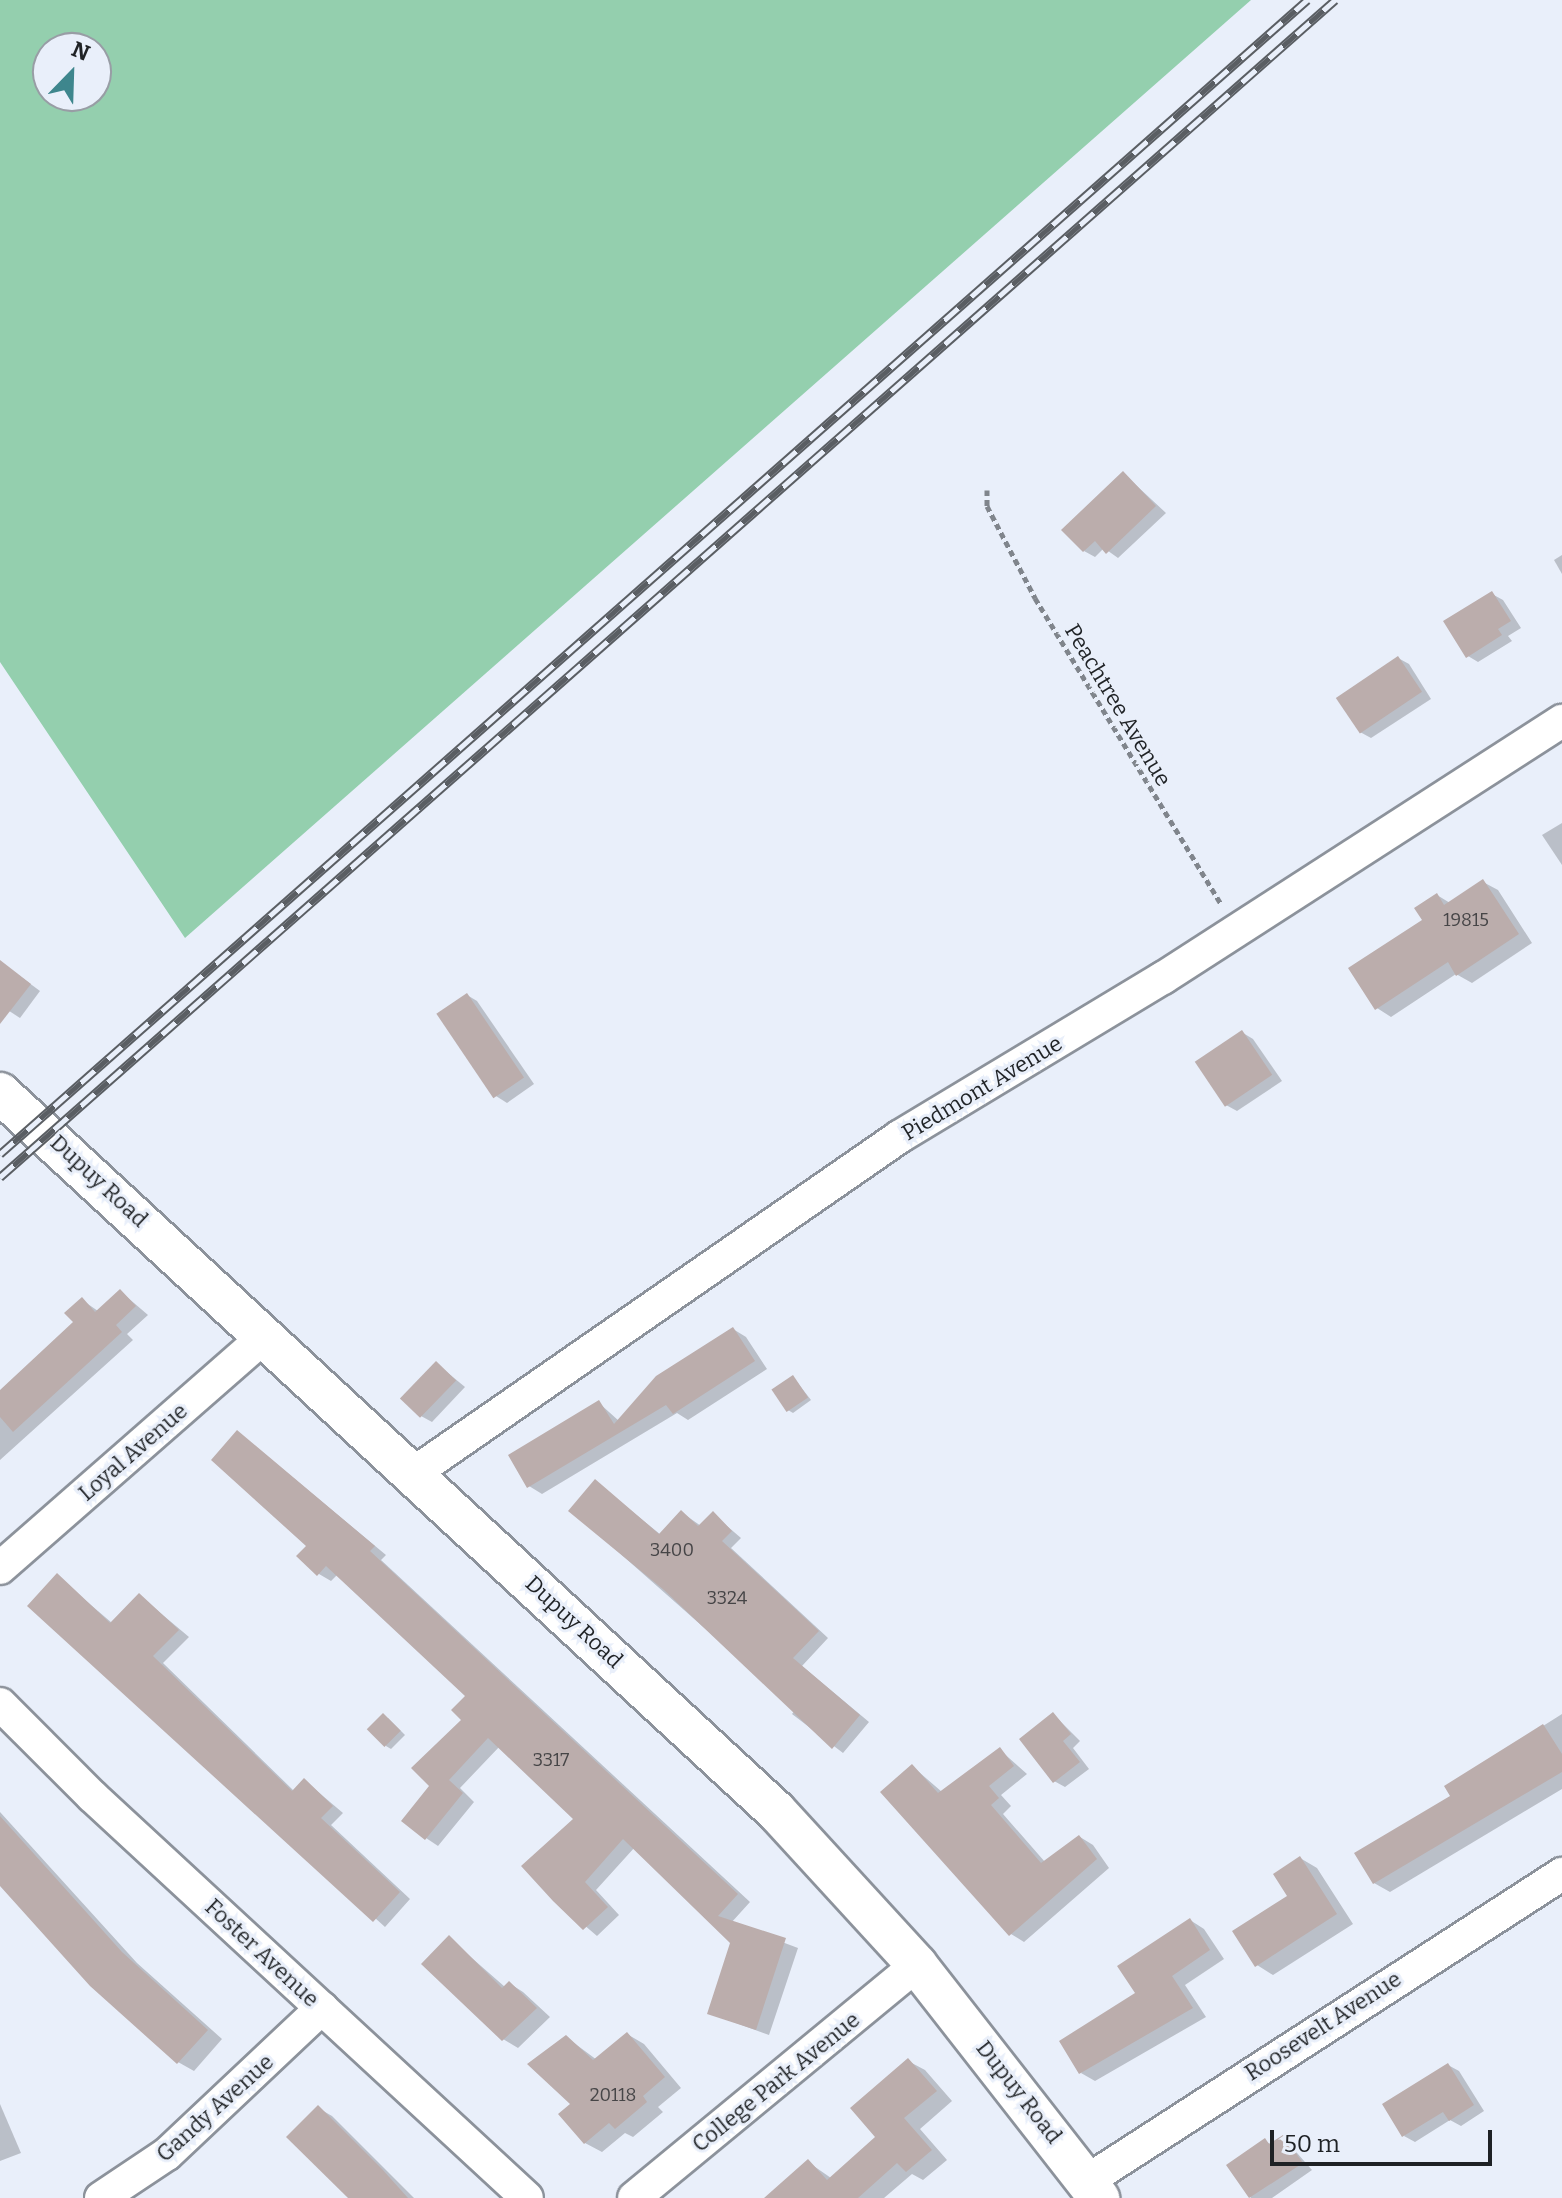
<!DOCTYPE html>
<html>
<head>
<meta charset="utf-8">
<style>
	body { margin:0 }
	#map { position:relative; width:1562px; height:2198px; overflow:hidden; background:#e9effa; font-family:Bitter,serif }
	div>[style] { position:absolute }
	.green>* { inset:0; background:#94cfae }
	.shadow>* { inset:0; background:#0003 }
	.building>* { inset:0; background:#bbadac; transform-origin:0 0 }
	.path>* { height:5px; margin-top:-2.5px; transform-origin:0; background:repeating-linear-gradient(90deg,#80858c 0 6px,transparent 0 10px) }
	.roads { filter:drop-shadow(2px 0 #8c929b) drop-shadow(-2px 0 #8c929b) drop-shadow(0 2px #8c929b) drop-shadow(0 -2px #8c929b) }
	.minor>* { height:32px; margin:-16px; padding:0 16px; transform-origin:16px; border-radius:16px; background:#fff }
	.tertiary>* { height:40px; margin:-20px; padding:0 20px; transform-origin:20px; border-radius:20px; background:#fff }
	.rail>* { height:9px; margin-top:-4.5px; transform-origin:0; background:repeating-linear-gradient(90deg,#e9effa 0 18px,#5a5e63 0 36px); box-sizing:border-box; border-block:2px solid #5a5e63 }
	span { translate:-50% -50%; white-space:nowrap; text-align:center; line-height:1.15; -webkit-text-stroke:6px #e9effa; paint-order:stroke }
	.number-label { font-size:18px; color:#464547 }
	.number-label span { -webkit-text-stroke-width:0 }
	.street-label { font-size:22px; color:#1f2225 }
	.north { position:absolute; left:32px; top:32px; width:80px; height:80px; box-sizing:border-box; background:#e9effa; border:2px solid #989da5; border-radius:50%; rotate:23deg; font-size:22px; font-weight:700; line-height:32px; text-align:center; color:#1f2225 }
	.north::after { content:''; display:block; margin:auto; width:28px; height:36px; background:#3e868d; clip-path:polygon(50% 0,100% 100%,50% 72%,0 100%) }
	.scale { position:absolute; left:1270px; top:2130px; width:222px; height:36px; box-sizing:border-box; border:4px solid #1f2225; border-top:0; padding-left:10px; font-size:24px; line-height:28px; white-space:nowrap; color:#1f2225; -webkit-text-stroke:6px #e9effa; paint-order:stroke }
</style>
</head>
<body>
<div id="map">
	<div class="green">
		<i style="clip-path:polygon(evenodd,0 0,1251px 0,185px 938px,0 662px,0 0,48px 48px,96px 48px,96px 96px,48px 96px,48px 48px)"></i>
	</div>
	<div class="shadow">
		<i style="clip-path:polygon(1123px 473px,1166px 513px,1118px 558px,1104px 548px,1095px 557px,1084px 551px)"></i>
		<i style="clip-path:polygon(1562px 555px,1562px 574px,1554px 560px)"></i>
		<i style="clip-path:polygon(1492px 594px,1503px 600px,1521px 628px,1508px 636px,1512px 641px,1478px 662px,1468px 656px)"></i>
		<i style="clip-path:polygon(1398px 658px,1409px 664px,1431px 699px,1371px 738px,1360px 732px)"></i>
		<i style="clip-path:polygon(1562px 823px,1562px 865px,1542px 835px)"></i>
		<i style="clip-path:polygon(1483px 882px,1498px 890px,1532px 943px,1472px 983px,1456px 974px,1391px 1017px,1377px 1008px,1437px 895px,1450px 903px)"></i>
		<i style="clip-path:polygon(0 968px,13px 971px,40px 991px,20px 1018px,0 1005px)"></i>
		<i style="clip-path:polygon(467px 995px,477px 1001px,534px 1084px,507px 1103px,496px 1096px)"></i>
		<i style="clip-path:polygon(1243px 1033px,1253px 1039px,1282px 1081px,1237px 1111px,1226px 1105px)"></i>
		<i style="clip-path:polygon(120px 1291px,148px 1315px,127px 1334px,133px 1340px,0 1460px,0 1392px,76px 1322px,82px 1300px,98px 1311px)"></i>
		<i style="clip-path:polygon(733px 1329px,746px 1337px,767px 1369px,688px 1420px,677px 1413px,542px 1494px,529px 1486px,599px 1403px,619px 1421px)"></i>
		<i style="clip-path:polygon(437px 1364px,465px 1387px,432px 1422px,421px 1416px)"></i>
		<i style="clip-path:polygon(793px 1377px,811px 1400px,793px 1413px,788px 1410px)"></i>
		<i style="clip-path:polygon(238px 1432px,386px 1555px,381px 1560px,750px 1902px,731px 1923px,798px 1948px,769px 2035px,709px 2013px,732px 1943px,635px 1847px,596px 1890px,619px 1915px,597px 1936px,555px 1900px,576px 1819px,500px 1746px,460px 1788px,474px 1802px,438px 1846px,426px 1838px,432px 1786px,464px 1720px,468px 1695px,338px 1574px,331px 1581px,319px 1574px,309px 1546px)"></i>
		<i style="clip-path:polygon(596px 1482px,661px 1535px,681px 1512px,701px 1526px,713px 1514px,741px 1538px,731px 1548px,828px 1638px,802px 1666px,869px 1722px,843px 1753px,792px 1714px,796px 1709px,571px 1510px)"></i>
		<i style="clip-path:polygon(57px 1576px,112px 1623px,139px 1595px,189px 1637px,163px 1663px,294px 1791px,304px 1780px,343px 1813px,331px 1825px,410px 1899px,385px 1927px,30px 1605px)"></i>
		<i style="clip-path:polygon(1562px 1714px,1562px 1789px,1390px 1892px,1374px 1883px,1453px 1796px,1447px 1787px)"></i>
		<i style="clip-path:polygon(1054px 1715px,1080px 1741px,1073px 1748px,1089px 1769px,1065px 1787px,1054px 1781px)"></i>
		<i style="clip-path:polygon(388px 1718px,405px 1735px,391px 1749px,386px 1746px)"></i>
		<i style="clip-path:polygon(1000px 1750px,1027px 1774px,1001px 1795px,1011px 1806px,1003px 1814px,1045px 1862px,1080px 1837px,1093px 1845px,1109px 1868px,1024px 1942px,1011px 1934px,912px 1766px,942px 1792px)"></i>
		<i style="clip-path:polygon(0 1812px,137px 1963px,222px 2039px,194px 2071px,178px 2062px,0 1883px)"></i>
		<i style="clip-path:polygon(1300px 1858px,1317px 1868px,1353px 1924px,1273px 1975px,1257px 1965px,1289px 1897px)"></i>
		<i style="clip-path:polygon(1190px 1920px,1204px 1929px,1224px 1959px,1185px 1985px,1206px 2017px,1095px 2081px,1081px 2073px)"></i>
		<i style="clip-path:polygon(449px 1938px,505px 1987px,509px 1983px,523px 1992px,550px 2017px,518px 2048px,503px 2039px)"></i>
		<i style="clip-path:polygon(627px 2034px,644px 2044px,681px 2088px,658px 2107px,663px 2112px,633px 2137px,625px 2133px,602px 2152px,585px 2143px,573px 2104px,566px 2037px,597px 2060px)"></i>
		<i style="clip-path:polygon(908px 2061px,925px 2070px,952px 2101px,920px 2129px,947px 2160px,923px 2180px,912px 2174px,884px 2198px,785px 2198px,808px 2162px,831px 2178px,878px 2137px)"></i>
		<i style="clip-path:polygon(1448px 2065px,1459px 2071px,1484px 2111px,1461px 2126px,1450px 2120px,1415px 2142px,1404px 2136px)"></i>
		<i style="clip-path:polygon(0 2104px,21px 2153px,0 2161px)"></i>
		<i style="clip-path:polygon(318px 2108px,332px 2116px,414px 2198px,351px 2198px)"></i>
		<i style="clip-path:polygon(1283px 2137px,1312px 2170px,1272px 2198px,1251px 2198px,1229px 2166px,1265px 2141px,1272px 2145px)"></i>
	</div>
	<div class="building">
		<i style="clip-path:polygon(1123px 471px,1156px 506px,1106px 554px,1095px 541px,1083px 552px,1061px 530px)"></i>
		<i style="clip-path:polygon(1492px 591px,1511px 621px,1498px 629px,1502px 635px,1466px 658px,1443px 621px)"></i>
		<i style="left:1398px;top:656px;width:43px;height:75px;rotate:56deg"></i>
		<i style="clip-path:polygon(1483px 879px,1519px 934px,1456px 976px,1448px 962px,1375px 1010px,1348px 968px,1422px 920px,1414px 908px,1437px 893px,1444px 905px)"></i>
		<i style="clip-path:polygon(0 960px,31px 984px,0 1024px)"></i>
		<i style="left:467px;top:993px;width:102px;height:37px;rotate:56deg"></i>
		<i style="left:1242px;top:1030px;width:54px;height:57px;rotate:56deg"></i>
		<i style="clip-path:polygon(120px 1289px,136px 1306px,116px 1325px,122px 1332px,13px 1432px,0 1417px,0 1390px,73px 1322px,64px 1313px,82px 1297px,95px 1312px)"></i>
		<i style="clip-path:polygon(733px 1327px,755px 1361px,673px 1414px,666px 1405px,527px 1488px,508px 1455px,599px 1400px,614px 1424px,656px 1376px)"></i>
		<i style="left:436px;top:1361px;width:28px;height:52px;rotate:44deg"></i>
		<i style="left:793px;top:1375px;width:27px;height:26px;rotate:56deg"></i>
		<i style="clip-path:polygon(237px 1430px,375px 1546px,370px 1551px,738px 1894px,718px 1916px,786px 1938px,756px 2030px,707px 2014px,730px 1943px,623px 1839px,585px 1882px,608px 1907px,583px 1930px,553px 1901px,521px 1866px,573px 1819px,488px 1738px,449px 1780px,463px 1793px,425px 1840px,401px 1821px,429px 1786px,411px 1768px,461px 1720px,451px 1710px,465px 1696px,326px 1566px,317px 1576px,296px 1556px,306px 1546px,211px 1460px)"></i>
		<i style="clip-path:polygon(595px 1479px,659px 1534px,681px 1510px,698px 1526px,713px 1511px,732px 1531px,722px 1541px,819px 1631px,793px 1658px,860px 1715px,832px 1749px,664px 1590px,568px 1511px)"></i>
		<i style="clip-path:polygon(57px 1573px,110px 1623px,139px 1593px,179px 1630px,153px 1656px,292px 1791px,304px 1778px,333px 1806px,321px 1818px,400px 1892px,373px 1922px,27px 1606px)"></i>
		<i style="clip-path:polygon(1053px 1712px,1071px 1734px,1063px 1741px,1080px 1762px,1053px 1783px,1019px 1739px)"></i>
		<i style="left:383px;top:1713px;width:25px;height:23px;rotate:45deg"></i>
		<i style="clip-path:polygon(1543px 1724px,1562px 1754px,1562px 1772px,1373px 1884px,1354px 1853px,1450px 1796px,1444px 1786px)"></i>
		<i style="clip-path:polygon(1000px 1747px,1014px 1766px,989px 1786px,999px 1798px,991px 1805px,1041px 1863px,1079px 1835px,1097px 1859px,1009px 1936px,880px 1792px,912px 1764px,938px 1793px)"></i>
		<i style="clip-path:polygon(0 1816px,122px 1952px,208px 2030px,177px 2064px,90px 1986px,0 1886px)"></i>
		<i style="clip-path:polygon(1300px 1856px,1337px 1914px,1255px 1967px,1232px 1931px,1287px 1896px,1273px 1874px)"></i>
		<i style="clip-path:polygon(1190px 1918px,1210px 1950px,1172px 1976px,1193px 2008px,1079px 2074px,1059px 2041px,1135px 1993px,1117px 1966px)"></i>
		<i style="clip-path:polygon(449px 1935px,502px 1988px,509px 1981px,537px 2008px,502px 2041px,421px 1964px)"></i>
		<i style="clip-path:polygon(627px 2032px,665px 2077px,643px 2096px,647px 2102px,615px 2129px,609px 2123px,584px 2144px,558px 2114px,570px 2104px,527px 2064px,566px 2035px,593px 2060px)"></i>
		<i style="clip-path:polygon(908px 2058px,937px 2091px,904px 2118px,932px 2150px,906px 2172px,897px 2163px,858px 2198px,764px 2198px,808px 2159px,827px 2180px,875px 2137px,850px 2108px)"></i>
		<i style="clip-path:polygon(1448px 2063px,1474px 2105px,1449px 2121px,1443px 2112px,1402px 2137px,1382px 2104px)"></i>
		<i style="clip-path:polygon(318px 2105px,382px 2169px,408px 2198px,348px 2198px,286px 2137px)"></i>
		<i style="clip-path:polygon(1283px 2135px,1303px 2163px,1249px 2198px,1226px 2165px,1265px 2138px,1269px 2144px)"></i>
	</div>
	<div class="path">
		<i style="left:987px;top:490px;width:16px;rotate:90deg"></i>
		<i style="left:987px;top:506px;width:104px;rotate:62.4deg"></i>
		<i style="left:1035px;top:598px;width:359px;rotate:58.7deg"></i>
	</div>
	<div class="roads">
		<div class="minor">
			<i style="left:414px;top:1473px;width:590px;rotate:-34.71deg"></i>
			<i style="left:899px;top:1137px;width:308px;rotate:-31.1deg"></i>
			<i style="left:1163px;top:978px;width:475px;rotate:-32.8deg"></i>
			<i style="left:0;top:1568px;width:352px;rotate:-41.2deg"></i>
			<i style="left:0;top:1704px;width:130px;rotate:45deg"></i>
			<i style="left:92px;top:1796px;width:592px;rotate:42.74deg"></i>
			<i style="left:1087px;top:2181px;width:566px;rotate:-32.88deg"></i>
			<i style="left:101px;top:2198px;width:79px;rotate:-33.7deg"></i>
			<i style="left:167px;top:2154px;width:213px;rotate:-43.3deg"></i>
			<i style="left:634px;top:2198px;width:367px;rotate:-39.5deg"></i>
		</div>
		<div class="tertiary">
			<i style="left:0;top:1093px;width:1057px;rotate:42.78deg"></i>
			<i style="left:776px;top:1811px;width:209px;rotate:47.5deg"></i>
			<i style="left:917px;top:1965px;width:296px;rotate:52deg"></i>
		</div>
	</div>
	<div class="rail">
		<i style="left:0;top:1154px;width:1744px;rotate:-41.44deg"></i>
		<i style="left:0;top:1177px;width:1780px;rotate:-41.4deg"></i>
	</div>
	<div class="number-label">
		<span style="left:1466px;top:920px">19815</span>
		<span style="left:672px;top:1550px">3400</span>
		<span style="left:727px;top:1598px">3324</span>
		<span style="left:551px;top:1760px">3317</span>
		<span style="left:613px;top:2095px">20118</span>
	</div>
	<div class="street-label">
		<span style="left:1118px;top:705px;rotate:59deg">Peachtree Avenue</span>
		<span style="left:982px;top:1088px;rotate:-31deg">Piedmont Avenue</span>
		<span style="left:99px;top:1181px;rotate:43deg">Dupuy Road</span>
		<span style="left:133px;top:1452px;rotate:-41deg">Loyal Avenue</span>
		<span style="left:574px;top:1622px;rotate:43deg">Dupuy Road</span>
		<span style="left:262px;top:1953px;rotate:43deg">Foster Avenue</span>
		<span style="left:1323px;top:2026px;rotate:-33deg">Roosevelt Avenue</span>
		<span style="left:776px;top:2082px;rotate:-39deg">College Park Avenue</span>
		<span style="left:1019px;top:2092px;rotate:52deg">Dupuy Road</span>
		<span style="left:215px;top:2108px;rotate:-42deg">Gandy Avenue</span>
	</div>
	<div class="north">N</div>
	<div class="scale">50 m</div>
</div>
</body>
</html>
